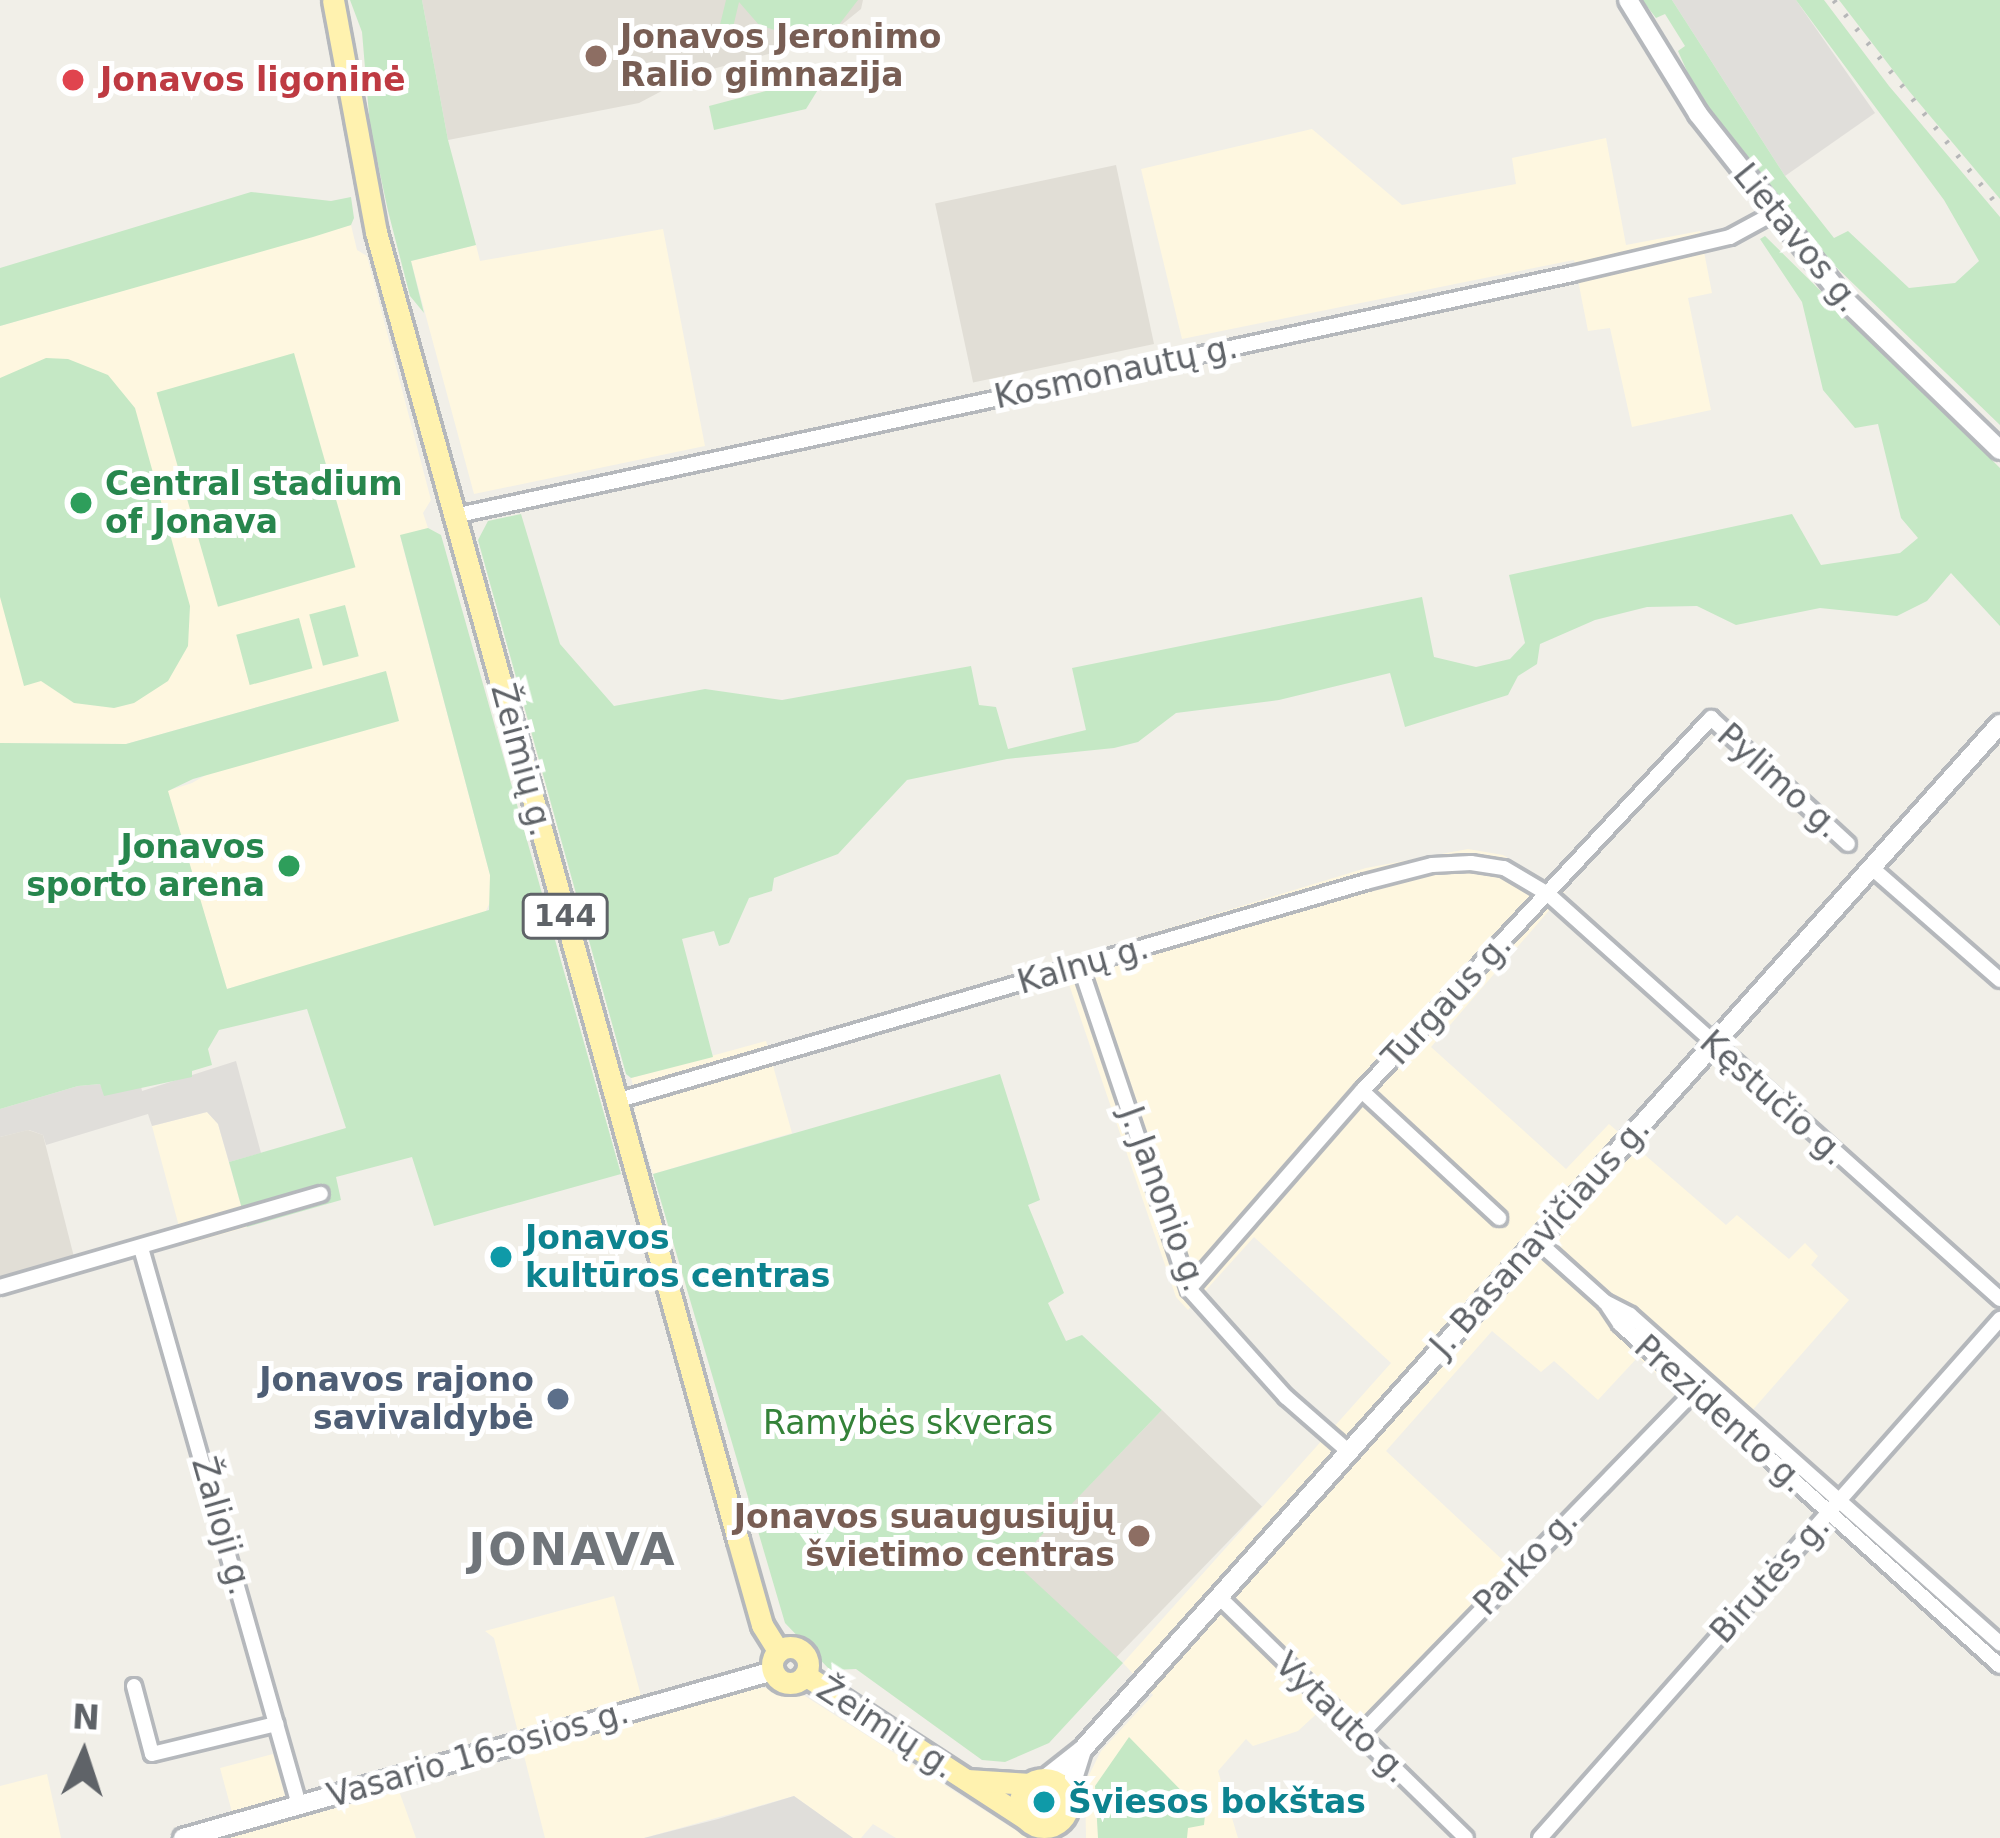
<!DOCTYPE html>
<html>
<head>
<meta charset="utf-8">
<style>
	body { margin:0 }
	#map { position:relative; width:2000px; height:1838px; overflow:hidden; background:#f1efe8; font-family:"DejaVu Sans",sans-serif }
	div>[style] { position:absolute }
	.commercial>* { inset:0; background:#fef7e0 }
	.industrial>* { inset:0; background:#e0deda }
	.education>* { inset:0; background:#e1ded6; transform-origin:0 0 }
	.green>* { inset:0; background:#c5e8c5; transform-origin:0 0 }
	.roads { filter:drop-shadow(3px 0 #b5b8bc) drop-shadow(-3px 0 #b5b8bc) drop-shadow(0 3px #b5b8bc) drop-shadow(0 -3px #b5b8bc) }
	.street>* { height:14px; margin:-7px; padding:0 7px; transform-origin:7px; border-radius:7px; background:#fff }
	.secondary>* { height:18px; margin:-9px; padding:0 9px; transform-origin:9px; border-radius:9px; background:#fff }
	.primary>* { height:21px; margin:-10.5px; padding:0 10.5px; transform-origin:10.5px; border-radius:10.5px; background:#fff2af }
	.primary>.ring { margin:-10.5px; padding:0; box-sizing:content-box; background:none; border:21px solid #fff2af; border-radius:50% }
	.rail>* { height:4.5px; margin-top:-2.25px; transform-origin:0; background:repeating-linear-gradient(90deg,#b6b7b8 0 3px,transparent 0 18px) }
	.dots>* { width:33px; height:33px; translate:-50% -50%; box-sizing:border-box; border:6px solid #fff; border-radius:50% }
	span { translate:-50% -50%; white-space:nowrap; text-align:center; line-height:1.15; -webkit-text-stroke:10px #fff; paint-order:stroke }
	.shield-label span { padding:3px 9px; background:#fff; border:3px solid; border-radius:9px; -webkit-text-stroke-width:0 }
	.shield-label { font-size:30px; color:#5f6368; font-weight:700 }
	.education-label { font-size:33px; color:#785e54; font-weight:700 }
	.left { translate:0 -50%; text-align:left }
	.right { translate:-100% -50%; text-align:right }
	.health-label { font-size:33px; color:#be3a42; font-weight:700 }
	.street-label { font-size:33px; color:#5f6368 }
	.leisure-label { font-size:33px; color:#27864d; font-weight:700 }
	.culture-label { font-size:33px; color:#0d838f; font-weight:700 }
	.service-label { font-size:33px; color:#4e5e75; font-weight:700 }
	.park-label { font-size:33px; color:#348238 }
	.district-label { font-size:45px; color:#70757a; font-weight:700; letter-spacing:3px }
	.north { position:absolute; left:24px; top:1694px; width:120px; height:120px; -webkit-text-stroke:9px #fff; paint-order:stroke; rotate:3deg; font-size:33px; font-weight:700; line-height:48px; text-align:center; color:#5f6368 }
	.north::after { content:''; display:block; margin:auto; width:42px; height:54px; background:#5f6368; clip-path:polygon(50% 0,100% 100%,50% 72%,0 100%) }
</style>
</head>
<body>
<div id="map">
	<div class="commercial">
		<i style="clip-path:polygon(1312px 129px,1402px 205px,1516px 184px,1512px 158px,1606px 138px,1626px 245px,1700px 231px,1712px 293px,1688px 298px,1711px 410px,1632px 427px,1610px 328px,1588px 331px,1574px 260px,1182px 339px,1141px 169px)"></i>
		<i style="clip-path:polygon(351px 225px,357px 250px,367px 256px,431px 500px,423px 513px,428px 528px,400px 536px,490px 875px,491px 900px,484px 915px,227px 989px,167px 791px,192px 783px,386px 671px,126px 744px,0 743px,0 326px)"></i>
		<i style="clip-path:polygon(663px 229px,705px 446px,474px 494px,411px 261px,476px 245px,480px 261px)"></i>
		<i style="clip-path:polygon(1468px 849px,1503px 855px,1565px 892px,1431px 1047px,1566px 1169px,1609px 1124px,1726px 1225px,1737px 1215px,1789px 1259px,1805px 1243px,1818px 1256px,1811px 1265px,1849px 1300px,1728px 1438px,1638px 1357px,1598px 1400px,1554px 1361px,1541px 1372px,1492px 1331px,1386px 1451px,1524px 1580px,1362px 1741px,1325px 1706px,1298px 1731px,1253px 1746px,1246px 1739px,1218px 1771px,1238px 1838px,1086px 1838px,1085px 1783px,1101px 1751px,1153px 1695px,1123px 1663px,1391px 1363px,1254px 1237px,1188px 1310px,1176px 1297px,1061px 961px,1366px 868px)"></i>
		<i style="clip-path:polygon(766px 1041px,792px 1133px,653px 1174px,634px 1111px,638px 1103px,631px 1078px)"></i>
		<i style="clip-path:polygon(207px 1112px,218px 1124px,247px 1227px,184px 1245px,152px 1126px)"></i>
		<i style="clip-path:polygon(614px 1596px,647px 1718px,759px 1688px,794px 1689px,1028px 1838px,896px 1838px,873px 1824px,861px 1838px,853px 1838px,794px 1796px,644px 1838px,545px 1838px,494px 1638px,485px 1631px)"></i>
		<i style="clip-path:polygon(273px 1754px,292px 1820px,399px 1791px,416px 1838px,225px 1838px,238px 1834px,220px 1768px)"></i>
		<i style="clip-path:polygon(47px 1774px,61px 1838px,0 1838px,0 1786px)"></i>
	</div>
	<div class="industrial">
		<i style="clip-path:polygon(1672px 0,1796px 0,1875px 113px,1785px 176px)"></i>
		<i style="clip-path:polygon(236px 1061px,261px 1153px,229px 1162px,218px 1124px,207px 1112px,152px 1126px,148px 1114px,46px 1145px,43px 1135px,29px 1130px,0 1137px,0 1109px,78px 1086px,100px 1084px,105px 1095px,141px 1086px,142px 1091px)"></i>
		<i style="clip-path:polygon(794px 1796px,853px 1838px,644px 1838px,718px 1819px)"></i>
	</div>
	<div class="education">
		<i style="clip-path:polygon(422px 0,863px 0,861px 9px,824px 39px,694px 74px,639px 103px,448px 140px)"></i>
		<i style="left:1116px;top:165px;width:183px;height:185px;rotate:78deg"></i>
		<i style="clip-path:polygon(28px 1130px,43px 1135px,74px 1257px,0 1278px,0 1137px)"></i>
		<i style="left:1162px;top:1410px;width:139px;height:213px;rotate:44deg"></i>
	</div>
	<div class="green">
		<i style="clip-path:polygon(350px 0,422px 0,448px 140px,476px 245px,411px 261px,424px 313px,410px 296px,388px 211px,370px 127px,362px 32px)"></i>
		<i style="clip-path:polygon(726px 0,858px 0,838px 26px,800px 38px,759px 25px,739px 2px,731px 36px,718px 33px)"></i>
		<i style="clip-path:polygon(1642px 0,1672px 0,1785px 176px,1834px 238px,1848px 231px,1909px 288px,1955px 283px,1979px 261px,1944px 200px,1796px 0,1824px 0,1889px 86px,2000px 217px,2000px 425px,1808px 240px,1698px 96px,1678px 51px,1685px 46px,1665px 14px,1656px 18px)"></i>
		<i style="clip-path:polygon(1839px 0,2000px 0,2000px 199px,1909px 91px)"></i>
		<i style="clip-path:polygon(827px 75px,806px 109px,714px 130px,709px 106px)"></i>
		<i style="clip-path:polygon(251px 192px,331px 201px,351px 197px,354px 218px,351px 225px,313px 237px,0 326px,0 268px)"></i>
		<i style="clip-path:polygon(1765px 236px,2000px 468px,2000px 626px,1951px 573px,1927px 601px,1897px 616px,1820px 608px,1736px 625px,1697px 606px,1647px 607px,1595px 620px,1540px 644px,1537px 664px,1518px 676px,1508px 695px,1405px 727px,1390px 673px,1279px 700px,1176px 713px,1138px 742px,1114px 748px,1007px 759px,907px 780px,838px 854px,774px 878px,772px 891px,749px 898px,729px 943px,719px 946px,714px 931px,682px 939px,713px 1057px,631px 1078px,626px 1074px,478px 540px,488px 521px,521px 514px,560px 644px,614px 706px,705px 689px,782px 700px,971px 666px,979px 705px,996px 707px,1008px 749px,1086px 730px,1072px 668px,1422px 597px,1434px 657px,1476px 667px,1510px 659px,1525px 643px,1509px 575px,1792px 514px,1821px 565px,1900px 553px,1918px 538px,1901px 518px,1878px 424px,1855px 428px,1823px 390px,1802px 302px,1760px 239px)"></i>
		<i style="left:294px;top:353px;width:223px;height:143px;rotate:74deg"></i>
		<i style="clip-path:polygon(46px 358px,68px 359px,108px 375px,135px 408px,190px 606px,188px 646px,168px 681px,134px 703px,114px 708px,74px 703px,41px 681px,24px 686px,0 597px,0 378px)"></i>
		<i style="clip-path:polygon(428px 528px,441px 535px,621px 1174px,434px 1226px,412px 1157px,336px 1177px,341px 1200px,247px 1227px,229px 1162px,346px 1128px,307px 1009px,219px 1030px,208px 1049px,212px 1065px,192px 1071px,192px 1077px,104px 1096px,100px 1084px,78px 1086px,0 1109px,0 743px,126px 744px,386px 671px,399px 721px,193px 779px,168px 791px,227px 989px,489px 910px,490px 875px,400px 535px)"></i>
		<i style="left:345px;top:605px;width:53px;height:37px;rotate:75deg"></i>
		<i style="left:299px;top:618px;width:52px;height:65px;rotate:75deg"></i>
		<i style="clip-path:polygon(1000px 1074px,1040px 1200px,1028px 1205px,1064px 1293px,1048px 1303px,1066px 1341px,1082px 1335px,1162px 1410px,1015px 1563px,1123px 1663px,1049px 1743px,1005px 1762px,982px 1760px,856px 1669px,830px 1670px,785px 1623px,653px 1174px)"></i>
		<i style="clip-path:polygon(1129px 1737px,1205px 1815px,1204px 1825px,1188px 1828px,1187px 1838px,1098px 1838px,1095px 1786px)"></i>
	</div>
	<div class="roads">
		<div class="street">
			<i style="left:454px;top:516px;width:1144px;rotate:-12.21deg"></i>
			<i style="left:1572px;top:274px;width:162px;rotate:-13.2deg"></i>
			<i style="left:1730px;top:237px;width:50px;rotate:-28.6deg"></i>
			<i style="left:1872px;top:868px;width:170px;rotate:41.2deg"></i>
			<i style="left:1080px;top:966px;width:341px;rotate:71.4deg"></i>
			<i style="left:1189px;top:1289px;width:145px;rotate:48.1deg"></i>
			<i style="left:1286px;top:1397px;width:82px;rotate:41.1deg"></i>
			<i style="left:1362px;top:1091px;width:187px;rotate:42.8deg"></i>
			<i style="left:616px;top:1101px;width:781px;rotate:-16.28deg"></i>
			<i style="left:1366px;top:882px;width:68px;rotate:-14.4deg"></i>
			<i style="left:1432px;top:865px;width:39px;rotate:-3deg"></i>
			<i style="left:1471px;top:863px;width:33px;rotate:9deg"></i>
			<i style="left:1504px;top:868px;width:51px;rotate:30.6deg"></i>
			<i style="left:1548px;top:894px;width:607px;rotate:41.86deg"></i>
			<i style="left:1536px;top:1240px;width:93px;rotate:41.9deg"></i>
			<i style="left:1605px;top:1302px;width:28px;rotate:27deg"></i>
			<i style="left:1630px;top:1315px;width:495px;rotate:41.6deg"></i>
			<i style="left:141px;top:1248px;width:579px;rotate:74.16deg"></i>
			<i style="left:0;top:1287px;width:334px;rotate:-16.2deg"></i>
			<i style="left:1189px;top:1289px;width:263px;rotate:-48.9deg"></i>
			<i style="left:1362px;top:1091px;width:511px;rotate:-46.9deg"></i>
			<i style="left:1711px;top:718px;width:186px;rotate:42.6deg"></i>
			<i style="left:1608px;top:1306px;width:22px;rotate:56deg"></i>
			<i style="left:1620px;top:1324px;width:511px;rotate:41.99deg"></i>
			<i style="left:1219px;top:1597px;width:345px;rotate:44.3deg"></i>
			<i style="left:134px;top:1686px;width:70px;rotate:75.2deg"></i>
			<i style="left:152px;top:1754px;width:128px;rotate:-13.6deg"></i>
			<i style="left:1360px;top:1735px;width:479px;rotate:-45.8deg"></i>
			<i style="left:1540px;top:1838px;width:694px;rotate:-48.45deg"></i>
		</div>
		<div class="secondary">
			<i style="left:1628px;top:0;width:134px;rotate:58.4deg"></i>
			<i style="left:1698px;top:114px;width:236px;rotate:51.7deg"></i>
			<i style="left:1844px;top:299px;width:217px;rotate:44.1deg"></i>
			<i style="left:1045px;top:1779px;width:47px;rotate:-38.1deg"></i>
			<i style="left:1082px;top:1750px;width:1377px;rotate:-48.18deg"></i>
			<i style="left:1067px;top:1798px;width:50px;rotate:-72.6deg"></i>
			<i style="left:183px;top:1838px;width:613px;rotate:-15.8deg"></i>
		</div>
		<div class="primary">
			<i style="left:333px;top:0;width:236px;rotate:79.5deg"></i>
			<i style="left:376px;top:232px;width:1357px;rotate:74.53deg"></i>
			<i style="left:738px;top:1540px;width:88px;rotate:74.2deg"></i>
			<i style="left:762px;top:1625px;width:31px;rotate:58deg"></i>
			<i class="ring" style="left:772px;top:1647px;width:15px;height:15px"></i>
			<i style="left:805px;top:1675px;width:262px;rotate:33.1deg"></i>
			<i class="ring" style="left:1020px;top:1779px;width:27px;height:27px"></i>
			<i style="left:967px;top:1780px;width:63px;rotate:3.6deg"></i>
		</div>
	</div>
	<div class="rail">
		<i style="left:1834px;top:0;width:266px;rotate:51.4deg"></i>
	</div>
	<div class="dots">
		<i style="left:596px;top:56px;background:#8d6e63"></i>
		<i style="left:73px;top:80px;background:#e0444e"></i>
		<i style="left:81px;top:503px;background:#2e9e5b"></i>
		<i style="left:289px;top:866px;background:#2e9e5b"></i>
		<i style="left:501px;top:1257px;background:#0f9aa8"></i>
		<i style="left:558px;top:1399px;background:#5c6f8a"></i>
		<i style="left:1139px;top:1536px;background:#8d6e63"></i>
		<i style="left:1044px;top:1802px;background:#0f9aa8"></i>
	</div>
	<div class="shield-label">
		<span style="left:565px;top:916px">144</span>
	</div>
	<div class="education-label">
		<span class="left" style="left:620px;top:56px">Jonavos Jeronimo<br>Ralio gimnazija</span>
		<span class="right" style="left:1115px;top:1536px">Jonavos suaugusiųjų<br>švietimo centras</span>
	</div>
	<div class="health-label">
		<span class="left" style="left:100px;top:80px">Jonavos ligoninė</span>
	</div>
	<div class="street-label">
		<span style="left:1797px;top:238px;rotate:51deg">Lietavos g.</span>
		<span style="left:1116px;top:372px;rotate:-12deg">Kosmonautų g.</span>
		<span style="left:522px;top:760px;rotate:75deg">Žeimių g.</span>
		<span style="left:1779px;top:781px;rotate:42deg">Pylimo g.</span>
		<span style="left:1083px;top:965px;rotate:-16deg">Kalnų g.</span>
		<span style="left:1447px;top:1001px;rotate:-47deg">Turgaus g.</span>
		<span style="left:1773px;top:1098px;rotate:42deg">Kęstučio g.</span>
		<span style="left:1163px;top:1199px;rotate:70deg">J. Janonio g.</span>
		<span style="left:1540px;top:1237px;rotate:-48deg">J. Basanavičiaus g.</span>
		<span style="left:1720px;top:1414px;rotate:42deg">Prezidento g.</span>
		<span style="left:222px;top:1526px;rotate:74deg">Žalioji g.</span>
		<span style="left:1526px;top:1562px;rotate:-46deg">Parko g.</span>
		<span style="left:1770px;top:1579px;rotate:-48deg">Birutės g.</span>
		<span style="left:1342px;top:1718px;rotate:44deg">Vytauto g.</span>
		<span style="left:886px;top:1728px;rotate:33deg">Žeimių g.</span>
		<span style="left:478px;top:1754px;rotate:-16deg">Vasario 16-osios g.</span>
	</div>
	<div class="leisure-label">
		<span class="left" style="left:105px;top:503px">Central stadium<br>of Jonava</span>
		<span class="right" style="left:265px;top:866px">Jonavos<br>sporto arena</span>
	</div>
	<div class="culture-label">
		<span class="left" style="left:525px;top:1257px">Jonavos<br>kultūros centras</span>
		<span class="left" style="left:1068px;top:1802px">Šviesos bokštas</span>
	</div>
	<div class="service-label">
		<span class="right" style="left:534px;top:1399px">Jonavos rajono<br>savivaldybė</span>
	</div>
	<div class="park-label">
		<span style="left:908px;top:1423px">Ramybės skveras</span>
	</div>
	<div class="district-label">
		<span style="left:573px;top:1550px">JONAVA</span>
	</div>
	<div class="north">N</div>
</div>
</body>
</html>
